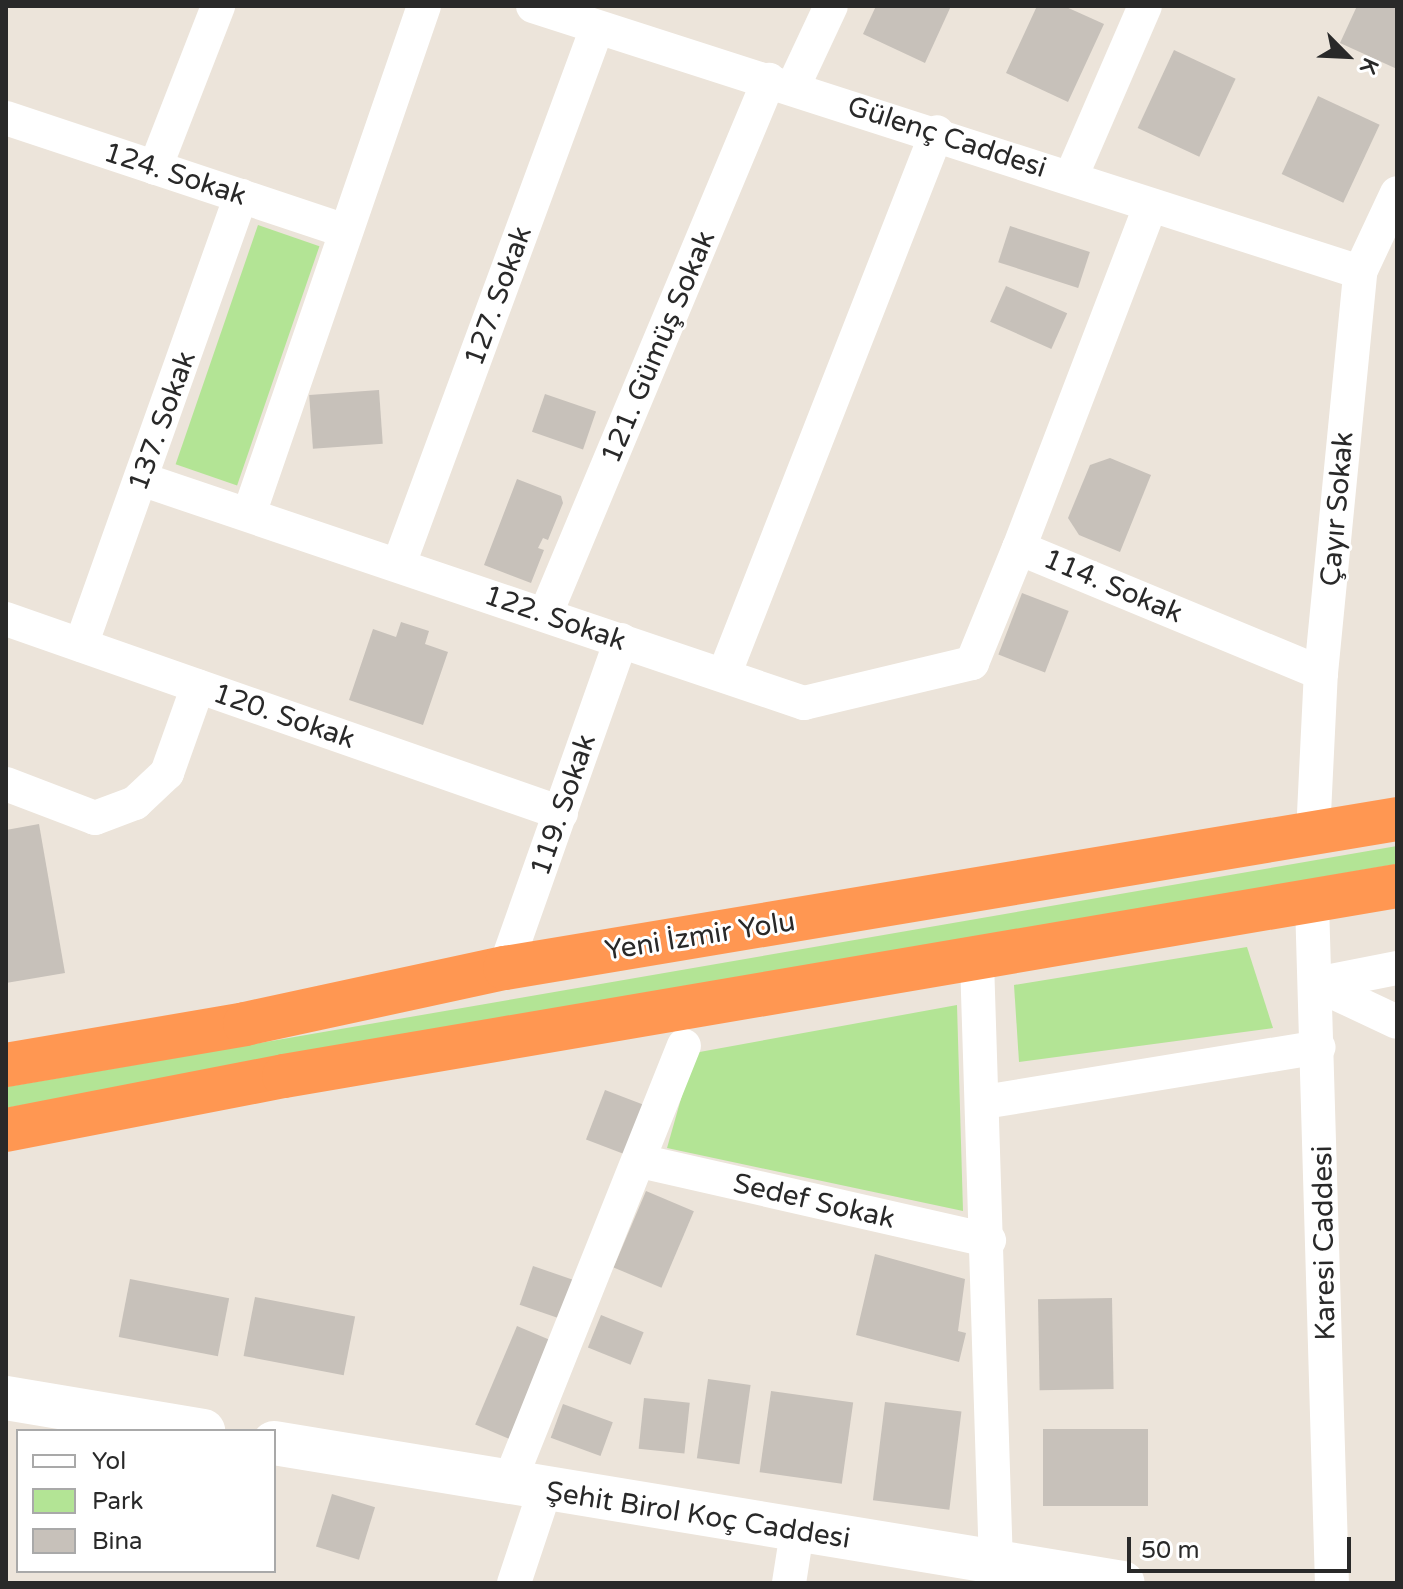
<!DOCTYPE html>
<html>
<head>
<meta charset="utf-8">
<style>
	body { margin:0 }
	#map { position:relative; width:1403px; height:1589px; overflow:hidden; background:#ece4da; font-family:"Varela Round",sans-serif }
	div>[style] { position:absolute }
	.green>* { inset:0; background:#b3e495; transform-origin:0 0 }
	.building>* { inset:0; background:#c7c1ba; transform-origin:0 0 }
	.street>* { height:34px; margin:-17px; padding:0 17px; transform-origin:17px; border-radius:17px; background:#fff }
	.secondary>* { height:44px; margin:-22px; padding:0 22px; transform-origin:22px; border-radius:22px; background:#fff }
	.highway>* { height:44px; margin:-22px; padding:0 22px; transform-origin:22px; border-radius:22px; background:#ff9752 }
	span { translate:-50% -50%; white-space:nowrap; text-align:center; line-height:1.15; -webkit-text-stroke:6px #fff; paint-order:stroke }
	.street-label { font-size:28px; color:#292929 }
	.frame { position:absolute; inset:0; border:8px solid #292929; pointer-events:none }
	.legend { position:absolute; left:16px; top:1429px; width:260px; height:144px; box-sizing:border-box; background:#fff; border:2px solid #a9a9a9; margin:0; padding:10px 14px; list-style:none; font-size:24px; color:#292929 }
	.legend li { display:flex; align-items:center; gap:16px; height:40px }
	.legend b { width:40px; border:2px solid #a9a9a9 }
	.north { position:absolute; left:1307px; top:16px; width:80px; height:80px; -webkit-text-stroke:6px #fff; paint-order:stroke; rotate:114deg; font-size:22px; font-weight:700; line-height:32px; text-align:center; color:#292929 }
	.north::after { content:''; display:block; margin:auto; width:28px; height:36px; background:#292929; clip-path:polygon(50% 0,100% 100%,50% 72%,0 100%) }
	.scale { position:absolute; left:1127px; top:1537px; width:224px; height:36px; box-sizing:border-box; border:4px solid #292929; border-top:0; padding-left:10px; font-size:24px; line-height:28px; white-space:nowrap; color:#292929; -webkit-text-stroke:6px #fff; paint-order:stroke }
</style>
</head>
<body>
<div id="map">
	<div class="green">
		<i style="left:258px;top:225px;width:65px;height:253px;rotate:19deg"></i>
		<i style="clip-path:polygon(1397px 846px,1397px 864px,6px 1108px,6px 1087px)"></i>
		<i style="clip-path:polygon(1247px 947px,1273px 1028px,1019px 1062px,1014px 985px)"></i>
		<i style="clip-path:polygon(957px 1005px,963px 1211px,667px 1148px,694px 1053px)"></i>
	</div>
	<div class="building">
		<i style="clip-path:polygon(876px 6px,951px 6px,925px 63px,863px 34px)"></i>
		<i style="clip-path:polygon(1037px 6px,1064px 6px,1104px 24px,1068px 102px,1006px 73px)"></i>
		<i style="clip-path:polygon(1357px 6px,1397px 6px,1397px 69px,1340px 43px)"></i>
		<i style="left:1174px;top:50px;width:68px;height:86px;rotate:25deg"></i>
		<i style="left:1318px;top:96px;width:68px;height:86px;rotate:25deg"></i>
		<i style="left:1010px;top:226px;width:84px;height:38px;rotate:18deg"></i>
		<i style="left:1006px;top:286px;width:67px;height:39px;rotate:24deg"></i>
		<i style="left:379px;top:390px;width:54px;height:70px;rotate:86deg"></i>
		<i style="left:545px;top:394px;width:54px;height:40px;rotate:19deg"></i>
		<i style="clip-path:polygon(1110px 458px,1151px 475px,1120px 552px,1079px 535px,1068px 518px,1090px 465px)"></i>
		<i style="clip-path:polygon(517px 479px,561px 496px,563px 503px,548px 540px,543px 538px,538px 548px,544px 550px,531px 583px,484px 565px)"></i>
		<i style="left:1022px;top:593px;width:50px;height:66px;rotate:21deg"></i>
		<i style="clip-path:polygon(401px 622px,429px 631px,425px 644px,448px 652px,423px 725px,349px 700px,373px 629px,396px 637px)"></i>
		<i style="clip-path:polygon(39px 824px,65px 973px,6px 983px,6px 830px)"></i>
		<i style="left:605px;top:1090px;width:47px;height:53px;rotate:21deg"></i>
		<i style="left:646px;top:1191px;width:52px;height:83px;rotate:23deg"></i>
		<i style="clip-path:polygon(875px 1254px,965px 1279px,958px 1331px,966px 1333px,959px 1362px,856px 1335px)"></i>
		<i style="left:533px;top:1266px;width:43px;height:41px;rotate:19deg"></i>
		<i style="left:130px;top:1279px;width:101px;height:59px;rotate:11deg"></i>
		<i style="left:255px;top:1297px;width:102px;height:60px;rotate:11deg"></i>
		<i style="left:1112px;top:1298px;width:91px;height:74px;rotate:89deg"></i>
		<i style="left:601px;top:1315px;width:46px;height:35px;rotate:22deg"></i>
		<i style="left:517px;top:1326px;width:41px;height:107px;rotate:23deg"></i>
		<i style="left:708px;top:1379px;width:43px;height:80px;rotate:8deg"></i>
		<i style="left:771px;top:1391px;width:83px;height:82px;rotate:8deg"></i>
		<i style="left:644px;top:1398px;width:46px;height:51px;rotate:6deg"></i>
		<i style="left:885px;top:1402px;width:77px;height:99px;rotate:7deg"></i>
		<i style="left:563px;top:1404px;width:53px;height:36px;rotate:20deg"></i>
		<i style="left:1043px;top:1429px;width:105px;height:77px"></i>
		<i style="left:332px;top:1494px;width:45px;height:55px;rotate:17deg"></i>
	</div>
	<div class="street">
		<i style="left:533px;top:6px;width:869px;rotate:17.83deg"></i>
		<i style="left:793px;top:87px;width:89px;rotate:-64.9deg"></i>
		<i style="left:6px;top:118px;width:355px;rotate:18.4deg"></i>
		<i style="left:155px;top:168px;width:174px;rotate:-68.7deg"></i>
		<i style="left:1071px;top:177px;width:186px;rotate:-66.6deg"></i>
		<i style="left:141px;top:479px;width:700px;rotate:18.67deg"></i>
		<i style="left:804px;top:703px;width:173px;rotate:-13.4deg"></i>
		<i style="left:972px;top:663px;width:124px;rotate:-67.8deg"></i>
		<i style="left:1019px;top:548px;width:327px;rotate:22.5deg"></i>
		<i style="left:249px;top:514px;width:537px;rotate:-70.99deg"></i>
		<i style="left:1019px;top:548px;width:366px;rotate:-69deg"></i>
		<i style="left:399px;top:564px;width:571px;rotate:-69.73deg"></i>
		<i style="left:546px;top:613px;width:578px;rotate:-67.3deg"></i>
		<i style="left:6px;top:619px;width:588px;rotate:19.27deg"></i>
		<i style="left:81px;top:645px;width:477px;rotate:-70.4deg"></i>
		<i style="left:724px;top:675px;width:583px;rotate:-68.58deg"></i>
		<i style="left:6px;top:784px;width:95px;rotate:20.9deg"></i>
		<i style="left:95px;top:818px;width:43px;rotate:-20.6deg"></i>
		<i style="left:135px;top:803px;width:44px;rotate:-43.2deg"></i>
		<i style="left:167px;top:773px;width:92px;rotate:-70.4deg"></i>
		<i style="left:1313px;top:834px;width:161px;rotate:-87.2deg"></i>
		<i style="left:1321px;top:673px;width:403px;rotate:-84.4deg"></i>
		<i style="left:1360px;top:272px;width:87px;rotate:-64.9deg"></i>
		<i style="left:1312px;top:903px;width:680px;rotate:88.32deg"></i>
		<i style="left:977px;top:961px;width:603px;rotate:88.2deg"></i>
		<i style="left:505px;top:968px;width:348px;rotate:-70.5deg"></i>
		<i style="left:1316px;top:984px;width:89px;rotate:25.1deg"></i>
		<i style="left:1316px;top:984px;width:83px;rotate:-11.2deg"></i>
		<i style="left:984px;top:1102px;width:339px;rotate:-9.3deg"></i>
		<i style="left:640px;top:1161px;width:358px;rotate:12.8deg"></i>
		<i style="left:509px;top:1483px;width:471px;rotate:-68.2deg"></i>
		<i style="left:514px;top:1583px;width:98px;rotate:-71.6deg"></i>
		<i style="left:789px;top:1583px;width:52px;rotate:-81.1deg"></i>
	</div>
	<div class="secondary">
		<i style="left:6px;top:1398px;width:200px;rotate:9.5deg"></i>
		<i style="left:274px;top:1443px;width:860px;rotate:9.36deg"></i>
	</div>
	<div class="highway">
		<i style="left:6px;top:1065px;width:242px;rotate:-9.7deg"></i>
		<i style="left:245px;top:1024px;width:266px;rotate:-12.2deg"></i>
		<i style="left:505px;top:968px;width:904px;rotate:-9.48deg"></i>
		<i style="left:6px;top:1130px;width:283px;rotate:-11deg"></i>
		<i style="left:284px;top:1076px;width:1129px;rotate:-9.69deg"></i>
	</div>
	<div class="street-label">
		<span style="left:947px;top:137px;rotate:18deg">Gülenç Caddesi</span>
		<span style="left:175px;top:174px;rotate:18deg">124. Sokak</span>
		<span style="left:498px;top:296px;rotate:-70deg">127. Sokak</span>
		<span style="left:658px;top:347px;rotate:-67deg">121. Gümüş Sokak</span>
		<span style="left:162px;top:421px;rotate:-70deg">137. Sokak</span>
		<span style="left:1337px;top:509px;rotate:-85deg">Çayır Sokak</span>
		<span style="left:1113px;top:586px;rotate:23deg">114. Sokak</span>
		<span style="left:555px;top:618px;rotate:19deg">122. Sokak</span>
		<span style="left:284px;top:716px;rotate:19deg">120. Sokak</span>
		<span style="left:563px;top:805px;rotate:-71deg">119. Sokak</span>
		<span style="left:700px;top:936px;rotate:-9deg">Yeni İzmir Yolu</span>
		<span style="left:814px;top:1201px;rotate:13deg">Sedef Sokak</span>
		<span style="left:1324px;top:1243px;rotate:-91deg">Karesi Caddesi</span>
		<span style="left:698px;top:1515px;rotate:9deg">Şehit Birol Koç Caddesi</span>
	</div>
	<div class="frame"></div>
	<ul class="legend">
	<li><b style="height:10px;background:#fff"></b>Yol</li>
	<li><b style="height:22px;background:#b3e495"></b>Park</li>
	<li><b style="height:22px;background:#c7c1ba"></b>Bina</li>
	</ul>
	<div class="north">K</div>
	<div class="scale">50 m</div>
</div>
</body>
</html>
